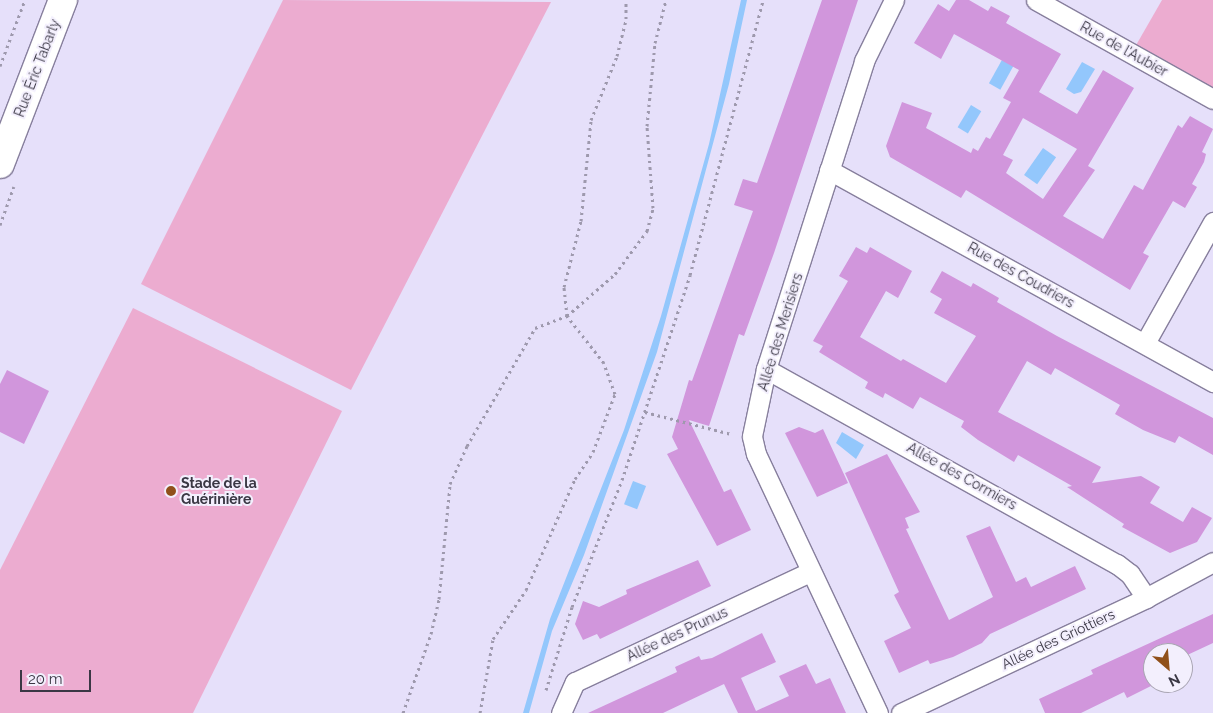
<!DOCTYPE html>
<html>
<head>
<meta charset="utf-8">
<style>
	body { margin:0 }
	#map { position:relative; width:1213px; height:713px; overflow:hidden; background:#e6e0fa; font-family:Raleway,sans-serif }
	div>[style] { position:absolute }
	.green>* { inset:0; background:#ecacd0 }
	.water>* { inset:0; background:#93c7fc; transform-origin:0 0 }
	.building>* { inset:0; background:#d196dc }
	.path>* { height:3px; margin-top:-1.5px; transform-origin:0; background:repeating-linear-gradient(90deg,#9e99ad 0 2.5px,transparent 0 6.5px) }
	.roads { filter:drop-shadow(1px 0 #877f9d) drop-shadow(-1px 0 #877f9d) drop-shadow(0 1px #877f9d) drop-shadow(0 -1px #877f9d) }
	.street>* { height:19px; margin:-9.5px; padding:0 9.5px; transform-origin:9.5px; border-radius:9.5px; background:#fff }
	.secondary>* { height:28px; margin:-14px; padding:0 14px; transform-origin:14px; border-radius:14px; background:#fff }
	.dots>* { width:14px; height:14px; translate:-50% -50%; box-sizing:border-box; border:2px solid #f3effd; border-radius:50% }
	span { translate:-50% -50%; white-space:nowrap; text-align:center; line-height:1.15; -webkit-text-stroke:4px #f3effd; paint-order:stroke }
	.street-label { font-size:14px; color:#3a3744 }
	.poi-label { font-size:14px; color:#3a3744; font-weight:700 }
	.left { translate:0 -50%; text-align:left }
	.north { position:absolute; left:1143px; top:643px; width:50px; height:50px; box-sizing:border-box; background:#f3effd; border:1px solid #a9a5b3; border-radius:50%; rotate:153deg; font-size:14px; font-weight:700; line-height:20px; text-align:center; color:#3a3744 }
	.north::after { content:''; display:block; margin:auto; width:18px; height:22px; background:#90501a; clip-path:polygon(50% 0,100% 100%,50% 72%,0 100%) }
	.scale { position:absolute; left:20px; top:670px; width:71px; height:22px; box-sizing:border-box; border:2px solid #3a3744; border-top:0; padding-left:6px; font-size:15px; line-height:18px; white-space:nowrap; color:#3a3744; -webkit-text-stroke:4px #f3effd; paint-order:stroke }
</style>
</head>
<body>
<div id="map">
	<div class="green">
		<i style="clip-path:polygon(283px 0,551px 2px,351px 390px,141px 284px)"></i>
		<i style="clip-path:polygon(1162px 0,1213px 0,1213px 88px,1135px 47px)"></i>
		<i style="clip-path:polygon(133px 308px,342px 411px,193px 713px,0 713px,0 570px)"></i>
	</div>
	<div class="water">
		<i style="clip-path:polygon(741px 0,747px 0,729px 84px,657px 352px,584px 555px,552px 631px,529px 713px,523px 713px,550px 619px,624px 430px,661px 316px,709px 144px)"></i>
		<i style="left:1003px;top:58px;width:13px;height:29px;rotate:29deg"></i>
		<i style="clip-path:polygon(1082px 62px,1095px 69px,1081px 92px,1074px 94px,1066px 89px)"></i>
		<i style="left:971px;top:105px;width:12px;height:26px;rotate:31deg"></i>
		<i style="left:1043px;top:148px;width:16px;height:33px;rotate:35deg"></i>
		<i style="clip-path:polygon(842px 432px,864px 445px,856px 459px,836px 443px)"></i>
		<i style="left:633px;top:481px;width:14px;height:25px;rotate:21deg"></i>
	</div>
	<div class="building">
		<i style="clip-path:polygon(822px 0,858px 0,774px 253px,744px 336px,739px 334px,709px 426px,689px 420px,724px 492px,731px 489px,751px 530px,717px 546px,667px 454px,678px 449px,672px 437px,689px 380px,692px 381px,753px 211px,734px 205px,743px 179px,757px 183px)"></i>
		<i style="clip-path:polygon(evenodd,956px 0,969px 0,988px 11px,991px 6px,1010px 16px,1006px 23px,1061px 54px,1039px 92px,1077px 114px,1103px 70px,1134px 88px,1088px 166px,1095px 170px,1063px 216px,1103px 239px,1134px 185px,1143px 190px,1178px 125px,1182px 128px,1190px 116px,1213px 129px,1202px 152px,1206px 154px,1204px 162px,1192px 184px,1197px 187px,1185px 208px,1173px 201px,1143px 253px,1149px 256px,1130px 290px,966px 190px,961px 198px,890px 157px,886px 146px,902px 102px,932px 113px,926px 128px,971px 153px,973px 148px,978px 151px,986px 137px,990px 139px,1011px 102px,1003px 98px,1019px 70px,954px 34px,941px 59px,914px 43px,938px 4px,949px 11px,956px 0,1023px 118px,1077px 149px,1043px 199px,1006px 173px,1013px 160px,1003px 155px,1023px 118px)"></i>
		<i style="clip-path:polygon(856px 247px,867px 253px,870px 247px,912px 271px,898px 298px,886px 291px,860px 337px,901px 361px,903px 359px,946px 383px,976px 336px,934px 313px,942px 299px,930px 292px,942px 271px,971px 287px,973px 283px,999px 298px,997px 302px,1057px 336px,1213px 418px,1213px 455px,1179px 436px,1175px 443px,1143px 430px,1115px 414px,1120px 405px,1055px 368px,1051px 375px,1027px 361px,998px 412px,1101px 467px,1092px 483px,1141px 476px,1160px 487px,1150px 503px,1183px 522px,1192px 507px,1212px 518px,1197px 542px,1170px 553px,1122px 527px,1124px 524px,1067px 487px,1072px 486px,1018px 455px,1014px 462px,978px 440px,961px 427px,964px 421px,920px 397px,913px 409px,885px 393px,883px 398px,865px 388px,868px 382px,819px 352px,823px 346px,813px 341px,848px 281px,839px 276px)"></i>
		<i style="clip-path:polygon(7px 370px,49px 391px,24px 444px,0 432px,0 384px)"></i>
		<i style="clip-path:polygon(799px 427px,815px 433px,823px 429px,848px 483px,817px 497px,785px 433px)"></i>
		<i style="clip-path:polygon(887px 454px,920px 512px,905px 518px,909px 528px,906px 529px,949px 620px,993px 597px,966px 536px,990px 526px,1016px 582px,1026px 577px,1031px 587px,1075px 566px,1086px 589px,990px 634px,982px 643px,953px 657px,930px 664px,928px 660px,899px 673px,884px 641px,911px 628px,894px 595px,899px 592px,845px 473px)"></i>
		<i style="clip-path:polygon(698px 560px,711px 586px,600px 639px,597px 634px,583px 640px,575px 624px,583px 601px,599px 607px,627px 594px,626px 590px)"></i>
		<i style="clip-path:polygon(1213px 614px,1213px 643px,1183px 657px,1183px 653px,1153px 653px,1153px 685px,1127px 698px,1124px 692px,1081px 713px,1045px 713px,1039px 699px,1093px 674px,1091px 670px)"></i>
		<i style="clip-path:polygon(762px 633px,776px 662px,741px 678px,756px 711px,789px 696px,779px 676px,806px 664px,816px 684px,830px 678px,846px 713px,738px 713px,724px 684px,663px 713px,588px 713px,677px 672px,675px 667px,699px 656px,701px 660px,712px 658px)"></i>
	</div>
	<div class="path">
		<i style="left:0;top:66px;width:71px;rotate:-69.3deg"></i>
		<i style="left:0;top:225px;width:41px;rotate:-70.3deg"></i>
		<i style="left:645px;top:412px;width:89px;rotate:14.3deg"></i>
		<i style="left:546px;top:690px;width:87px;rotate:-72.6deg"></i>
		<i style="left:572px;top:607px;width:136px;rotate:-68.5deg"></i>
		<i style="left:622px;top:480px;width:216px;rotate:-71.6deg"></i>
		<i style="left:690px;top:275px;width:285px;rotate:-75.1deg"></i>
		<i style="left:403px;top:713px;width:84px;rotate:-70.5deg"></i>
		<i style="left:431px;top:634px;width:36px;rotate:-77deg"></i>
		<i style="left:439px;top:599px;width:116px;rotate:-84.5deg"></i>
		<i style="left:450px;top:484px;width:42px;rotate:-65.9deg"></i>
		<i style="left:467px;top:446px;width:136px;rotate:-60deg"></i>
		<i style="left:535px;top:328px;width:34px;rotate:-21deg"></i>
		<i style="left:567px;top:316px;width:64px;rotate:-41.2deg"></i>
		<i style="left:615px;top:274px;width:54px;rotate:-53.3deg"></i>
		<i style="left:647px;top:231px;width:24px;rotate:-75deg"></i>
		<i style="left:653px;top:208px;width:82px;rotate:-94.2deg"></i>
		<i style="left:647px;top:126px;width:83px;rotate:-84.5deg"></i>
		<i style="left:655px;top:43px;width:44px;rotate:-75.7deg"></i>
		<i style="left:480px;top:713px;width:75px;rotate:-80deg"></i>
		<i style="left:493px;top:639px;width:59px;rotate:-56deg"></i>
		<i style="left:526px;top:590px;width:121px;rotate:-66.2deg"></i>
		<i style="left:575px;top:479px;width:32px;rotate:-56deg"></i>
		<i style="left:593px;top:452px;width:62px;rotate:-69.2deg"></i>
		<i style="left:615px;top:394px;width:33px;rotate:-110deg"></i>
		<i style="left:604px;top:363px;width:60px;rotate:-128.2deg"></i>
		<i style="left:567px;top:316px;width:29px;rotate:-96deg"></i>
		<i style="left:564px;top:287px;width:68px;rotate:-75.6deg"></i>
		<i style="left:581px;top:221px;width:101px;rotate:-84.3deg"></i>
		<i style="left:591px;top:120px;width:69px;rotate:-67.9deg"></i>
		<i style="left:617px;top:56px;width:38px;rotate:-76deg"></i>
		<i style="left:626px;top:19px;width:19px;rotate:-90deg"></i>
	</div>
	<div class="roads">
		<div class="street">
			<i style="left:1036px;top:0;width:203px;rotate:29.2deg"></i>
			<i style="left:829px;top:170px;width:439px;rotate:28.9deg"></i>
			<i style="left:1145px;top:343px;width:139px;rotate:-60.7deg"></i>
			<i style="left:766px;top:369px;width:402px;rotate:29.1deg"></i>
			<i style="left:1117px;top:564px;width:16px;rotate:38deg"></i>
			<i style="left:1130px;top:574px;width:29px;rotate:56deg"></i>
			<i style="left:561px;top:713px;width:34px;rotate:-66deg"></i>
			<i style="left:575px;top:682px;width:259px;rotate:-25.1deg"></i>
			<i style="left:878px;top:713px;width:286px;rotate:-115.2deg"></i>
			<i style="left:756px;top:454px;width:18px;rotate:-103deg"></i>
			<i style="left:752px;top:436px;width:68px;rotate:-78.2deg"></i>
			<i style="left:766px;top:369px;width:323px;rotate:-72.3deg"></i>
			<i style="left:864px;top:61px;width:68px;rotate:-63.8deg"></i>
			<i style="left:901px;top:713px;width:271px;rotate:-25.1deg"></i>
			<i style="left:1146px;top:598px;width:76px;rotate:-28.2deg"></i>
		</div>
		<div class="secondary">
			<i style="left:0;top:164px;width:176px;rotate:-69deg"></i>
		</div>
	</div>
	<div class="dots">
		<i style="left:171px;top:491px;background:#90501a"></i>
	</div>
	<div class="street-label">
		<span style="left:1124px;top:49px;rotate:29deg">Rue de l'Aubier</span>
		<span style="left:37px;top:68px;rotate:-69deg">Rue Éric Tabarly</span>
		<span style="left:1021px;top:275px;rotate:29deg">Rue des Coudriers</span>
		<span style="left:780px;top:332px;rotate:-73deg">Allée des Merisiers</span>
		<span style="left:962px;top:476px;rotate:29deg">Allée des Cormiers</span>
		<span style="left:677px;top:634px;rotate:-25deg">Allée des Prunus</span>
		<span style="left:1058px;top:639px;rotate:-25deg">Allée des Griottiers</span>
	</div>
	<div class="poi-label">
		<span class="left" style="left:181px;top:491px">Stade de la<br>Guérinière</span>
	</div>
	<div class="north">N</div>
	<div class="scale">20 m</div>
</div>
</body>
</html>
